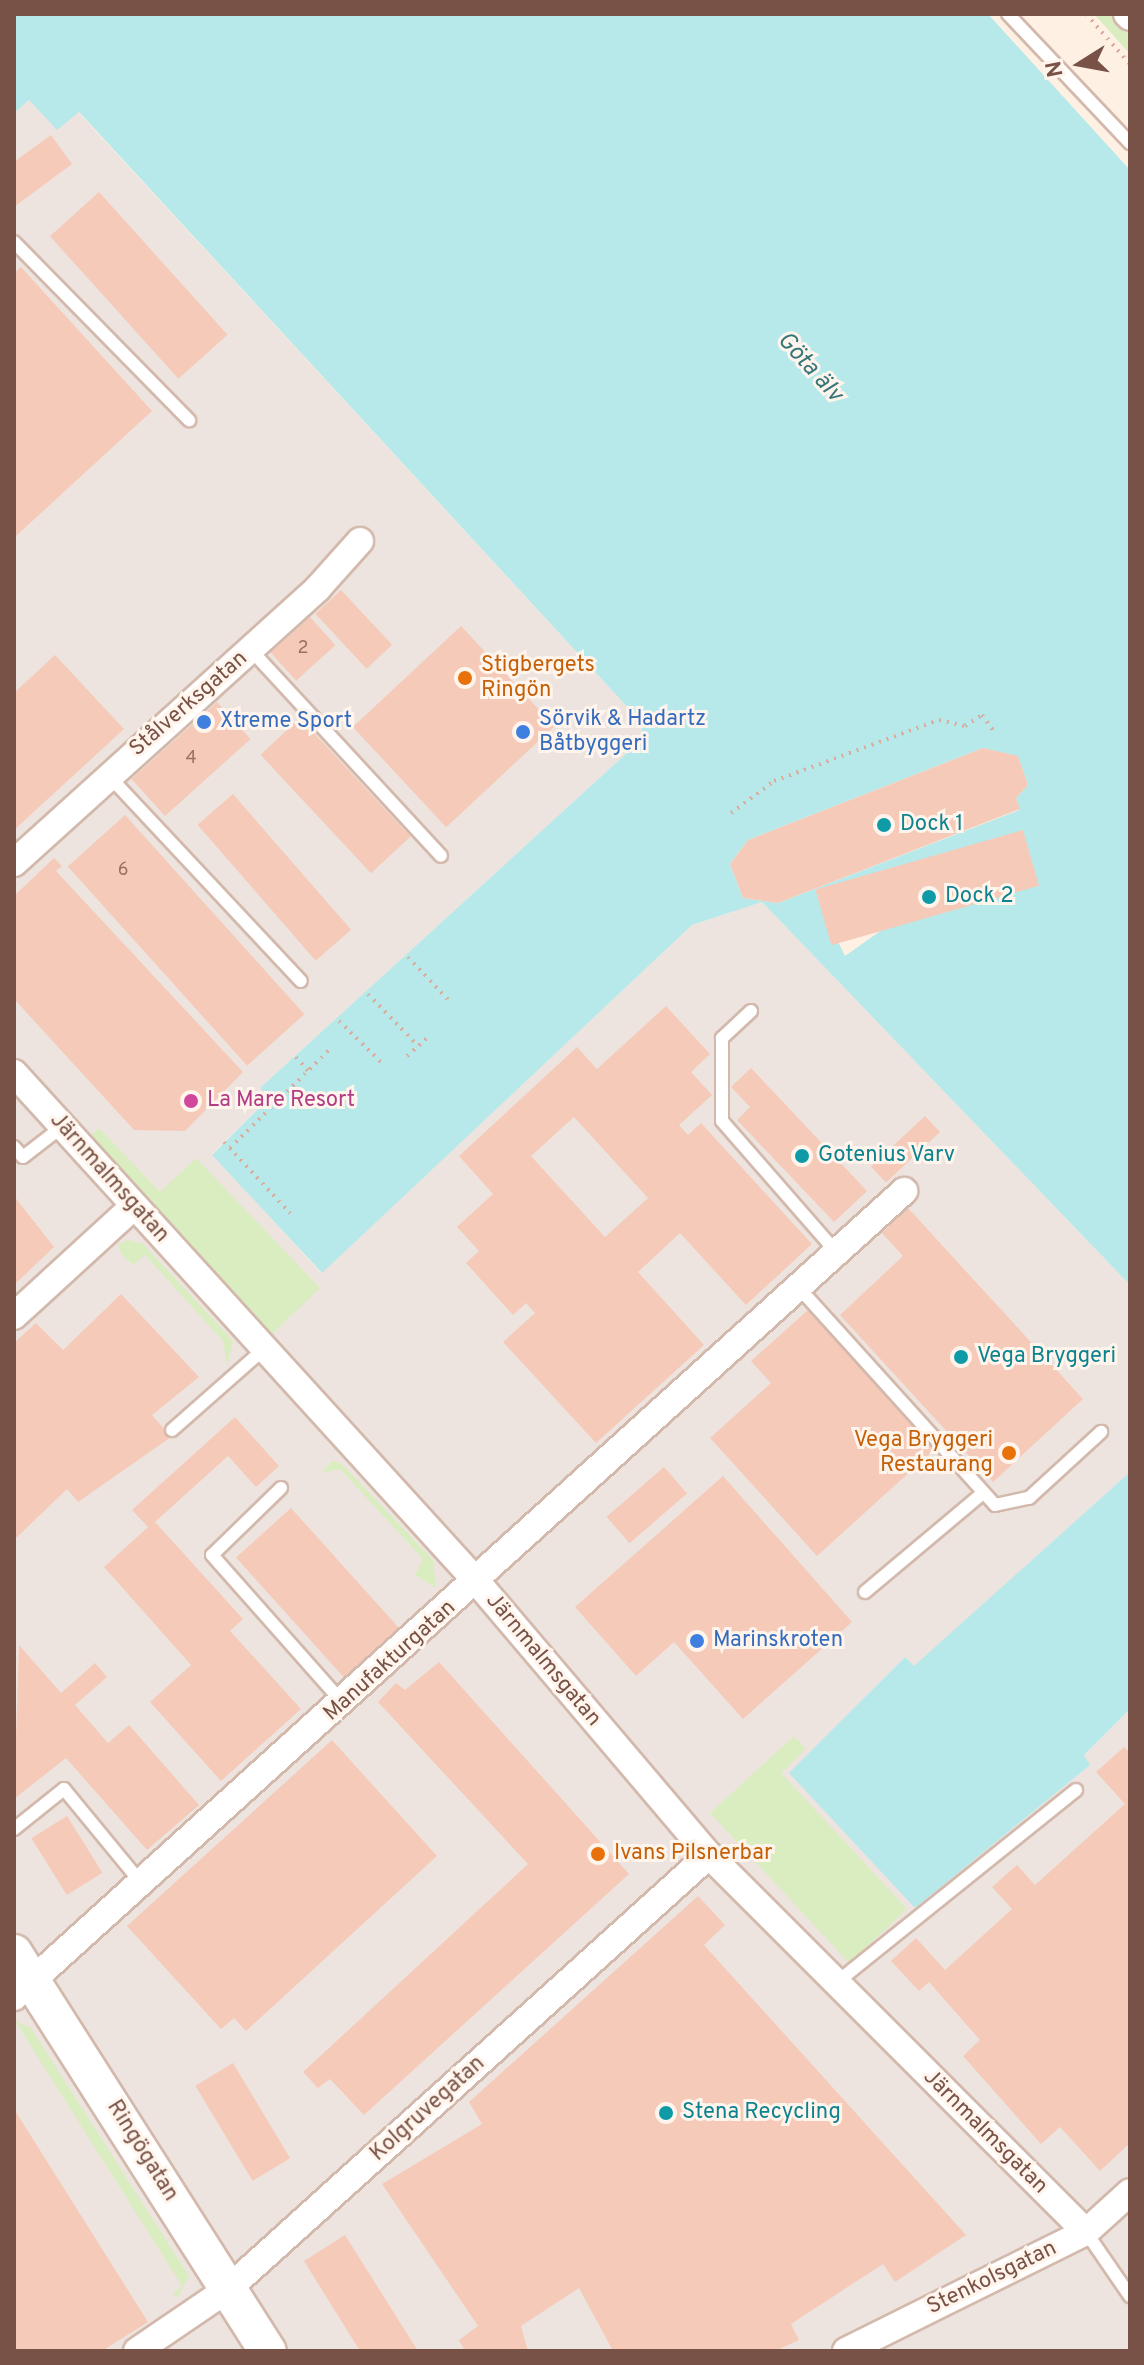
<!DOCTYPE html>
<html>
<head>
<meta charset="utf-8">
<style>
	body { margin:0 }
	#map { position:relative; width:1144px; height:2365px; overflow:hidden; background:#fef1e4; font-family:Overpass,sans-serif }
	div>[style] { position:absolute }
	.industrial>* { inset:0; background:#ede4df }
	.green>* { inset:0; background:#d9edc1 }
	.water>* { inset:0; background:#b7e9ea }
	.building>* { inset:0; background:#f6cab9; transform-origin:0 0 }
	.path>* { height:4px; margin-top:-2px; transform-origin:0; background:repeating-linear-gradient(90deg,#dbac9c 0 2px,transparent 0 8px) }
	.roads { filter:drop-shadow(2px 0 #d3b9ac) drop-shadow(-2px 0 #d3b9ac) drop-shadow(0 2px #d3b9ac) drop-shadow(0 -2px #d3b9ac) }
	.lane>* { height:12px; margin:-6px; padding:0 6px; transform-origin:6px; border-radius:6px; background:#fff }
	.street>* { height:26px; margin:-13px; padding:0 13px; transform-origin:13px; border-radius:13px; background:#fff }
	.secondary>* { height:36px; margin:-18px; padding:0 18px; transform-origin:18px; border-radius:18px; background:#fff }
	.dots>* { width:22px; height:22px; translate:-50% -50%; box-sizing:border-box; border:4px solid #fff5ec; border-radius:50% }
	span { translate:-50% -50%; white-space:nowrap; text-align:center; line-height:1.15; -webkit-text-stroke:6px #fff5ec; paint-order:stroke }
	.number-label { font-size:18px; color:#987064 }
	.number-label span { -webkit-text-stroke-width:0 }
	.food-label { font-size:22px; color:#c56008 }
	.left { translate:0 -50%; text-align:left }
	.right { translate:-100% -50%; text-align:right }
	.street-label { font-size:22px; color:#795247 }
	.shop-label { font-size:22px; color:#366cbe }
	.culture-label { font-size:22px; color:#0d838f }
	.hotel-label { font-size:22px; color:#b23c85 }
	.water-label { font-size:24px; color:#367679; font-style:italic }
	.frame { position:absolute; inset:0; border:16px solid #795247; pointer-events:none }
	.north { position:absolute; left:1040px; top:24px; width:80px; height:80px; -webkit-text-stroke:6px #fff5ec; paint-order:stroke; rotate:259deg; font-size:22px; font-weight:700; line-height:32px; text-align:center; color:#795247 }
	.north::after { content:''; display:block; margin:auto; width:28px; height:36px; background:#795247; clip-path:polygon(50% 0,100% 100%,50% 72%,0 100%) }
</style>
</head>
<body>
<div id="map">
	<div class="industrial">
		<i style="clip-path:polygon(28px 100px,78px 112px,642px 723px,641px 740px,260px 1088px,269px 1098px,212px 1154px,321px 1273px,692px 925px,762px 902px,1130px 1285px,1130px 1472px,914px 1667px,905px 1657px,790px 1773px,1089px 1765px,1084px 1755px,1130px 1709px,1130px 2351px,14px 2351px,14px 113px)"></i>
	</div>
	<div class="green">
		<i style="clip-path:polygon(1094px 14px,1111px 14px,1130px 35px,1130px 54px)"></i>
		<i style="clip-path:polygon(99px 1128px,160px 1192px,196px 1158px,320px 1288px,270px 1336px,85px 1141px)"></i>
		<i style="clip-path:polygon(128px 1240px,143px 1244px,233px 1341px,227px 1366px,223px 1341px,145px 1255px,133px 1265px,121px 1254px,118px 1244px)"></i>
		<i style="clip-path:polygon(332px 1461px,341px 1463px,433px 1560px,436px 1588px,415px 1575px,423px 1559px,340px 1469px,321px 1473px)"></i>
		<i style="clip-path:polygon(794px 1736px,806px 1749px,781px 1773px,907px 1909px,849px 1963px,710px 1813px)"></i>
		<i style="clip-path:polygon(15px 2021px,31px 2028px,189px 2276px,177px 2298px,173px 2293px,182px 2286px)"></i>
	</div>
	<div class="water">
		<i style="clip-path:polygon(evenodd,14px 14px,988px 14px,1130px 170px,1130px 1285px,762px 902px,692px 925px,322px 1273px,212px 1155px,269px 1098px,260px 1088px,641px 740px,642px 723px,79px 112px,57px 130px,29px 100px,14px 113px,14px 14px,983px 748px,1018px 757px,1028px 785px,1016px 798px,1019px 810px,778px 903px,743px 898px,730px 864px,748px 840px,983px 748px,14px 14px,1023px 830px,845px 956px,821px 907px,1023px 830px)"></i>
		<i style="clip-path:polygon(1130px 1472px,1130px 1709px,1084px 1755px,1090px 1765px,915px 1908px,789px 1773px,905px 1657px,914px 1666px)"></i>
	</div>
	<div class="building">
		<i style="clip-path:polygon(51px 135px,72px 164px,14px 207px,14px 162px)"></i>
		<i style="left:99px;top:192px;width:192px;height:66px;rotate:48deg"></i>
		<i style="clip-path:polygon(21px 267px,152px 411px,16px 536px,14px 273px)"></i>
		<i style="left:341px;top:590px;width:75px;height:35px;rotate:47deg"></i>
		<i style="left:310px;top:617px;width:38px;height:53px;rotate:48deg"></i>
		<i style="left:461px;top:626px;width:137px;height:148px;rotate:47deg"></i>
		<i style="clip-path:polygon(55px 655px,124px 729px,14px 830px,14px 693px)"></i>
		<i style="left:217px;top:702px;width:50px;height:115px;rotate:48deg"></i>
		<i style="left:300px;top:718px;width:162px;height:54px;rotate:47deg"></i>
		<i style="clip-path:polygon(983px 748px,1018px 756px,1028px 785px,1016px 798px,1020px 809px,778px 903px,743px 898px,730px 864px,748px 840px)"></i>
		<i style="left:233px;top:794px;width:180px;height:47px;rotate:49deg"></i>
		<i style="left:125px;top:815px;width:268px;height:77px;rotate:48deg"></i>
		<i style="left:1023px;top:830px;width:58px;height:216px;rotate:74deg"></i>
		<i style="clip-path:polygon(54px 858px,62px 866px,56px 871px,243px 1072px,185px 1131px,134px 1130px,14px 999px,14px 896px)"></i>
		<i style="clip-path:polygon(evenodd,666px 1006px,710px 1054px,691px 1072px,712px 1095px,679px 1125px,688px 1135px,701px 1123px,812px 1244px,746px 1305px,680px 1233px,638px 1272px,704px 1345px,596px 1443px,503px 1342px,535px 1313px,526px 1303px,513px 1315px,466px 1263px,479px 1251px,457px 1227px,493px 1194px,459px 1156px,577px 1047px,597px 1069px,666px 1006px,574px 1117px,648px 1198px,605px 1237px,531px 1156px,574px 1117px)"></i>
		<i style="clip-path:polygon(751px 1068px,867px 1191px,834px 1222px,737px 1120px,750px 1107px,731px 1087px)"></i>
		<i style="left:925px;top:1116px;width:22px;height:74px;rotate:47deg"></i>
		<i style="clip-path:polygon(14px 1196px,54px 1247px,14px 1285px)"></i>
		<i style="clip-path:polygon(908px 1208px,1083px 1399px,993px 1482px,840px 1315px,903px 1256px,882px 1233px)"></i>
		<i style="clip-path:polygon(121px 1294px,199px 1377px,152px 1415px,171px 1437px,78px 1502px,67px 1489px,14px 1540px,14px 1343px,36px 1323px,63px 1350px)"></i>
		<i style="clip-path:polygon(808px 1310px,935px 1449px,817px 1556px,710px 1438px,771px 1383px,751px 1361px)"></i>
		<i style="clip-path:polygon(235px 1417px,279px 1466px,256px 1487px,228px 1456px,155px 1522px,243px 1619px,230px 1631px,301px 1709px,221px 1781px,150px 1702px,191px 1665px,104px 1567px,148px 1527px,132px 1510px)"></i>
		<i style="left:664px;top:1467px;width:35px;height:76px;rotate:49deg"></i>
		<i style="clip-path:polygon(723px 1476px,852px 1622px,743px 1719px,674px 1642px,636px 1676px,575px 1607px)"></i>
		<i style="left:291px;top:1508px;width:161px;height:74px;rotate:48deg"></i>
		<i style="clip-path:polygon(19px 1645px,61px 1693px,95px 1663px,107px 1677px,75px 1705px,108px 1743px,129px 1725px,199px 1805px,147px 1850px,66px 1758px,14px 1799px)"></i>
		<i style="clip-path:polygon(439px 1662px,629px 1874px,364px 2115px,330px 2079px,318px 2088px,303px 2072px,528px 1864px,378px 1702px,396px 1683px,405px 1690px)"></i>
		<i style="clip-path:polygon(332px 1740px,437px 1856px,246px 2031px,234px 2018px,221px 2029px,127px 1926px)"></i>
		<i style="clip-path:polygon(1124px 1747px,1130px 1753px,1130px 2143px,1100px 2171px,1060px 2127px,1041px 2144px,963px 2056px,980px 2040px,929px 1982px,919px 1991px,891px 1961px,916px 1938px,945px 1970px,1012px 1909px,992px 1887px,1017px 1865px,1035px 1885px,1125px 1804px,1096px 1772px)"></i>
		<i style="left:67px;top:1816px;width:67px;height:42px;rotate:58deg"></i>
		<i style="clip-path:polygon(698px 1896px,725px 1925px,704px 1945px,966px 2235px,895px 2282px,883px 2264px,791px 2324px,799px 2340px,775px 2351px,613px 2351px,579px 2288px,521px 2326px,528px 2351px,465px 2351px,459px 2340px,478px 2326px,382px 2184px,482px 2124px,469px 2102px)"></i>
		<i style="left:233px;top:2063px;width:111px;height:44px;rotate:59deg"></i>
		<i style="clip-path:polygon(14px 2109px,148px 2322px,102px 2351px,14px 2351px)"></i>
		<i style="clip-path:polygon(345px 2235px,418px 2351px,360px 2351px,304px 2261px)"></i>
	</div>
	<div class="path">
		<i style="left:1086px;top:14px;width:67px;rotate:48.7deg"></i>
		<i style="left:731px;top:813px;width:54px;rotate:-36.7deg"></i>
		<i style="left:774px;top:781px;width:176px;rotate:-20.3deg"></i>
		<i style="left:939px;top:720px;width:27px;rotate:13deg"></i>
		<i style="left:965px;top:726px;width:20px;rotate:-33deg"></i>
		<i style="left:982px;top:715px;width:22px;rotate:54deg"></i>
		<i style="left:408px;top:957px;width:63px;rotate:46.9deg"></i>
		<i style="left:368px;top:994px;width:72px;rotate:46.1deg"></i>
		<i style="left:339px;top:1021px;width:64px;rotate:44.4deg"></i>
		<i style="left:407px;top:1056px;width:31px;rotate:-42deg"></i>
		<i style="left:296px;top:1057px;width:18px;rotate:49deg"></i>
		<i style="left:224px;top:1142px;width:97px;rotate:47.1deg"></i>
		<i style="left:230px;top:1148px;width:142px;rotate:-44.7deg"></i>
	</div>
	<div class="roads">
		<div class="lane">
			<i style="left:1008px;top:14px;width:178px;rotate:46.6deg"></i>
			<i style="left:14px;top:242px;width:250px;rotate:45.5deg"></i>
			<i style="left:251px;top:650px;width:280px;rotate:47.3deg"></i>
			<i style="left:108px;top:775px;width:282px;rotate:46.9deg"></i>
			<i style="left:751px;top:1011px;width:40px;rotate:137deg"></i>
			<i style="left:722px;top:1038px;width:83px;rotate:90deg"></i>
			<i style="left:722px;top:1121px;width:176px;rotate:48.9deg"></i>
			<i style="left:14px;top:1147px;width:13px;rotate:48deg"></i>
			<i style="left:23px;top:1157px;width:51px;rotate:-37.8deg"></i>
			<i style="left:800px;top:1289px;width:291px;rotate:47.9deg"></i>
			<i style="left:995px;top:1505px;width:35px;rotate:-12deg"></i>
			<i style="left:1029px;top:1498px;width:98px;rotate:-42.5deg"></i>
			<i style="left:172px;top:1430px;width:123px;rotate:-41.4deg"></i>
			<i style="left:281px;top:1488px;width:96px;rotate:135.8deg"></i>
			<i style="left:212px;top:1555px;width:198px;rotate:48.5deg"></i>
			<i style="left:865px;top:1592px;width:154px;rotate:-40deg"></i>
			<i style="left:14px;top:1829px;width:64px;rotate:-38.7deg"></i>
			<i style="left:64px;top:1789px;width:123px;rotate:50.6deg"></i>
			<i style="left:836px;top:1983px;width:308px;rotate:-38.8deg"></i>
			<i style="left:1086px;top:2232px;width:78px;rotate:55.5deg"></i>
		</div>
		<div class="street">
			<i style="left:1127px;top:14px;width:4px;rotate:45deg"></i>
			<i style="left:14px;top:863px;width:410px;rotate:-42.1deg"></i>
			<i style="left:318px;top:588px;width:63px;rotate:-48.2deg"></i>
			<i style="left:14px;top:1073px;width:689px;rotate:47.7deg"></i>
			<i style="left:478px;top:1583px;width:357px;rotate:49.7deg"></i>
			<i style="left:709px;top:1855px;width:533px;rotate:45deg"></i>
			<i style="left:14px;top:1316px;width:163px;rotate:-42.5deg"></i>
			<i style="left:14px;top:1997px;width:1201px;rotate:-42.16deg"></i>
			<i style="left:137px;top:2351px;width:110px;rotate:-34.3deg"></i>
			<i style="left:228px;top:2289px;width:648px;rotate:-42.06deg"></i>
			<i style="left:846px;top:2351px;width:268px;rotate:-26.4deg"></i>
			<i style="left:1086px;top:2232px;width:59px;rotate:-42.3deg"></i>
		</div>
		<div class="secondary">
			<i style="left:14px;top:1953px;width:472px;rotate:57.5deg"></i>
		</div>
	</div>
	<div class="dots">
		<i style="left:465px;top:678px;background:#e8710a"></i>
		<i style="left:204px;top:722px;background:#3f7fe0"></i>
		<i style="left:523px;top:732px;background:#3f7fe0"></i>
		<i style="left:884px;top:825px;background:#0f9aa8"></i>
		<i style="left:929px;top:897px;background:#0f9aa8"></i>
		<i style="left:191px;top:1101px;background:#d1479c"></i>
		<i style="left:802px;top:1156px;background:#0f9aa8"></i>
		<i style="left:961px;top:1357px;background:#0f9aa8"></i>
		<i style="left:1009px;top:1453px;background:#e8710a"></i>
		<i style="left:697px;top:1641px;background:#3f7fe0"></i>
		<i style="left:598px;top:1854px;background:#e8710a"></i>
		<i style="left:666px;top:2113px;background:#0f9aa8"></i>
	</div>
	<div class="number-label">
		<span style="left:303px;top:649px">2</span>
		<span style="left:191px;top:759px">4</span>
		<span style="left:123px;top:871px">6</span>
	</div>
	<div class="food-label">
		<span class="left" style="left:481px;top:678px">Stigbergets<br>Ringön</span>
		<span class="right" style="left:993px;top:1453px">Vega Bryggeri<br>Restaurang</span>
		<span class="left" style="left:614px;top:1854px">Ivans Pilsnerbar</span>
	</div>
	<div class="street-label">
		<span style="left:189px;top:704px;rotate:-41deg">Stålverksgatan</span>
		<span style="left:109px;top:1178px;rotate:48deg">Järnmalmsgatan</span>
		<span style="left:543px;top:1660px;rotate:50deg">Järnmalmsgatan</span>
		<span style="left:390px;top:1661px;rotate:-42deg">Manufakturgatan</span>
		<span style="left:428px;top:2109px;rotate:-42deg">Kolgruvegatan</span>
		<span style="left:985px;top:2132px;rotate:45deg">Järnmalmsgatan</span>
		<span style="left:142px;top:2151px;rotate:58deg">Ringögatan</span>
		<span style="left:992px;top:2278px;rotate:-26deg">Stenkolsgatan</span>
	</div>
	<div class="shop-label">
		<span class="left" style="left:539px;top:732px">Sörvik &amp; Hadartz<br>Båtbyggeri</span>
		<span class="left" style="left:220px;top:722px">Xtreme Sport</span>
		<span class="left" style="left:713px;top:1641px">Marinskroten</span>
	</div>
	<div class="culture-label">
		<span class="left" style="left:900px;top:825px">Dock 1</span>
		<span class="left" style="left:945px;top:897px">Dock 2</span>
		<span class="left" style="left:818px;top:1156px">Gotenius Varv</span>
		<span class="left" style="left:977px;top:1357px">Vega Bryggeri</span>
		<span class="left" style="left:682px;top:2113px">Stena Recycling</span>
	</div>
	<div class="hotel-label">
		<span class="left" style="left:207px;top:1101px">La Mare Resort</span>
	</div>
	<div class="water-label">
		<span style="left:809px;top:368px;rotate:48deg">Göta älv</span>
	</div>
	<div class="frame"></div>
	<div class="north">N</div>
</div>
</body>
</html>
